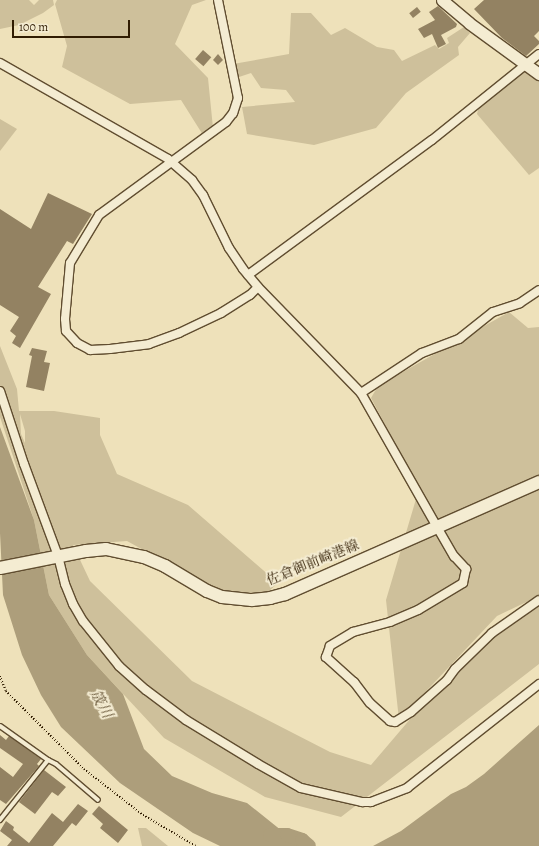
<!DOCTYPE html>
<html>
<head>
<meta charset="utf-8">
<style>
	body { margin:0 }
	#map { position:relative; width:539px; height:846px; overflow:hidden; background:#eee1ba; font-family:Alegreya,"Noto Serif JP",serif }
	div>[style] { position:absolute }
	.green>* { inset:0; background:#cec09b }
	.water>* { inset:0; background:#ad9e7b }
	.river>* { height:14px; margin:-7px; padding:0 7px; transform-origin:7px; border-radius:7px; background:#ad9e7b }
	.building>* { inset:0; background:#938262; transform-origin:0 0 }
	.path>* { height:1.5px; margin-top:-0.75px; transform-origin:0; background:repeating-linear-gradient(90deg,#301c02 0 1px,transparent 0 3px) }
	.roads { filter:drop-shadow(1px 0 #604d30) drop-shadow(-1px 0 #604d30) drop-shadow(0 1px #604d30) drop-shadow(0 -1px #604d30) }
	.service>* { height:4px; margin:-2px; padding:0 2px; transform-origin:2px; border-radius:2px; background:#f4ecd2 }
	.minor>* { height:8px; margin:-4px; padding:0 4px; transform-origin:4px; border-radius:4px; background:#f4ecd2 }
	.tertiary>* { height:11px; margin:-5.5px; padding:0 5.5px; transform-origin:5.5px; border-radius:5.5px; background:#f4ecd2 }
	.secondary>* { height:12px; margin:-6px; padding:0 6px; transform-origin:6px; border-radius:6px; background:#f4ecd2 }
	span { translate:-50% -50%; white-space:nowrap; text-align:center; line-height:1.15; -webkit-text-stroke:4px #f4ecd2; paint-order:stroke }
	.street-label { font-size:14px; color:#301c02 }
	.water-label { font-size:15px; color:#625032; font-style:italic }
	.scale { position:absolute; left:12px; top:20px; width:118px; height:18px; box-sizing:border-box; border:2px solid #301c02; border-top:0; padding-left:5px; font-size:12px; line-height:14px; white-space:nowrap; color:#301c02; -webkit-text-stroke:3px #f4ecd2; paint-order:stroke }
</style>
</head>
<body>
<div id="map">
	<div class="green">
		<i style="clip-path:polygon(0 0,29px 0,34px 5px,39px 0,53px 0,54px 5px,43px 13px,19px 25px,0 29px)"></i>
		<i style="clip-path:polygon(57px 0,206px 0,192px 5px,175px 44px,208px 78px,213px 128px,203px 135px,181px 100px,130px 104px,62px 67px,67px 46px,55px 4px)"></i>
		<i style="clip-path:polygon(291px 13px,311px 13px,331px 35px,345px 28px,377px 47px,394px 50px,402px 61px,435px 45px,439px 49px,449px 43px,447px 38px,464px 27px,470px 33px,458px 47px,459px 55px,406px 93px,376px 128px,314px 145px,247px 134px,242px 107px,295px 102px,286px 90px,261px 88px,251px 73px,239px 77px,233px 64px,289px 54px)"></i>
		<i style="clip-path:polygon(525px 69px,539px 80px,539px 168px,529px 175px,477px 114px,479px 106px)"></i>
		<i style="clip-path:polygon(0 119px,17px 129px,0 151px)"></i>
		<i style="clip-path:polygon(509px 312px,528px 328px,539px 327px,539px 596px,497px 616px,399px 720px,386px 600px,419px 489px,371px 398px,378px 386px)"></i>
		<i style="clip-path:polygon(evenodd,0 346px,17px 389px,19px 411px,54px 411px,100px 418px,100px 435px,117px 474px,188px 505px,278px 583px,260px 599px,218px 591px,127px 541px,73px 545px,90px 581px,192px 681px,330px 752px,371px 765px,423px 704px,496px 629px,539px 600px,539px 664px,341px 817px,265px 797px,164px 738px,87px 655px,49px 595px,34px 520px,0 417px,0 346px,20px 414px,25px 431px,25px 443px,21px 434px,20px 414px)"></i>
		<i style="clip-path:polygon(138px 828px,146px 828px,168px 846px,142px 846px)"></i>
	</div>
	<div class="water">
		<i style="clip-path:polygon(0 427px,34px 520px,49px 595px,87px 655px,123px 694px,144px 749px,172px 776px,212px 793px,247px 803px,287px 835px,302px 840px,309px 846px,220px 846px,193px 833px,120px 783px,61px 727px,41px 695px,22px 655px,3px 595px,0 533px)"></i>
		<i style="clip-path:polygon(539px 725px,539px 846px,373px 846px,401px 831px,451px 794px,466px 787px,484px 774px)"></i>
	</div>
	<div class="river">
		<i style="left:270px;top:835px;width:17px"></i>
		<i style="left:287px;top:835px;width:16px;rotate:18deg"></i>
		<i style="left:302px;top:840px;width:9px;rotate:41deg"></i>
	</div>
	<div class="building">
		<i style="clip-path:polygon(484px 0,539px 0,539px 31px,534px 36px,539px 41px,539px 44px,526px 56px,502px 38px,474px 9px)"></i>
		<i style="clip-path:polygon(438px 6px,457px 24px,456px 27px,441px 35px,446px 44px,438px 48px,432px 34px,424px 38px,418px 29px,435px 20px,429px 12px)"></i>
		<i style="left:417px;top:7px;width:6px;height:10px;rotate:51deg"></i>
		<i style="left:203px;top:50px;width:11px;height:12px;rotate:41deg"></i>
		<i style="clip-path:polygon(218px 54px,223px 60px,218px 65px,213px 60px)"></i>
		<i style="clip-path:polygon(48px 193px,92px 214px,73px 244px,67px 241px,38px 287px,51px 294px,20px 348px,12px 343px,16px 336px,10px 331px,19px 317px,0 305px,0 209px,31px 229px)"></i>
		<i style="clip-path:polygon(32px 348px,47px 351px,44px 362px,50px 363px,44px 391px,26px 387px,32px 356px,29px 355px)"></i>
		<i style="clip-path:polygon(0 735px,6px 740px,9px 736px,41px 759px,37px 764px,39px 766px,6px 804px,0 800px,0 767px,13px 777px,23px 764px,0 748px)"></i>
		<i style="clip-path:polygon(44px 770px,66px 787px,58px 796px,52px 792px,35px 814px,19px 802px)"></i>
		<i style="clip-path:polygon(78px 804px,88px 811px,76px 826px,72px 823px,53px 846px,7px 846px,12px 840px,0 831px,6px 821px,14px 827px,13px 830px,29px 843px,52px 813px,63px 822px)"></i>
		<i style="clip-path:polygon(99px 806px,128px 830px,118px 843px,100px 828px,103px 824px,92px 814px)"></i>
	</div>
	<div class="path">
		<i style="left:0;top:676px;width:16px;rotate:68deg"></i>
		<i style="left:6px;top:691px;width:110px;rotate:45deg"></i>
		<i style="left:84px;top:769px;width:75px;rotate:37.9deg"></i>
		<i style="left:143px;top:815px;width:61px;rotate:30.3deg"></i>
	</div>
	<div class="roads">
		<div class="service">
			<i style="left:0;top:726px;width:59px;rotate:35.3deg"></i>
			<i style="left:48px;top:760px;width:77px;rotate:128.7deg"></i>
			<i style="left:48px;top:760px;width:9px;rotate:27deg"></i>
			<i style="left:56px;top:764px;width:55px;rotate:40.6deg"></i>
		</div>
		<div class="minor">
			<i style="left:218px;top:0;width:100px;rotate:78.5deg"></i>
			<i style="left:238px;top:98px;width:16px;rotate:108deg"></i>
			<i style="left:233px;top:113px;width:11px;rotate:128deg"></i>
			<i style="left:226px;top:122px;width:157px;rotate:143.8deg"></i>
			<i style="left:99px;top:215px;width:56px;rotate:121.1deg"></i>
			<i style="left:70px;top:263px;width:56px;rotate:95.1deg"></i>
			<i style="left:65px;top:319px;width:12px;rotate:85deg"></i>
			<i style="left:66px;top:331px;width:16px;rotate:47deg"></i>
			<i style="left:77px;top:343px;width:15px;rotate:28deg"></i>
			<i style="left:90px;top:350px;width:20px;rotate:-3deg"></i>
			<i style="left:110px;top:349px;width:39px;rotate:-7deg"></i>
			<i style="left:149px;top:344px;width:32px;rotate:-20deg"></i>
			<i style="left:179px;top:333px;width:47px;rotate:-25.5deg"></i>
			<i style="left:221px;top:313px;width:34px;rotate:-32deg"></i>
			<i style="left:250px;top:295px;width:11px;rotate:-45deg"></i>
			<i style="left:0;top:63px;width:193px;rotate:29.7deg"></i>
			<i style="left:168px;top:159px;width:32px;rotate:41deg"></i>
			<i style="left:192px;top:180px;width:19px;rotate:54deg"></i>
			<i style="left:203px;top:195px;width:59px;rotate:63.9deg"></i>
			<i style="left:229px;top:248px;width:25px;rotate:56deg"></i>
			<i style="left:243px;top:269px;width:23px;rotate:50deg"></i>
			<i style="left:258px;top:287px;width:148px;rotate:45.8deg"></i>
			<i style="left:361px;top:393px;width:154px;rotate:60.4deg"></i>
			<i style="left:437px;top:527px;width:34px;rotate:60deg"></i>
			<i style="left:454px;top:556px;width:18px;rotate:47deg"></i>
			<i style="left:466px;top:569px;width:14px;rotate:102deg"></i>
			<i style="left:463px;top:583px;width:52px;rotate:149deg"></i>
			<i style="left:418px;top:610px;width:30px;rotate:157deg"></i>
			<i style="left:390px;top:622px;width:38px;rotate:165deg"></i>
			<i style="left:353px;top:632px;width:27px;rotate:149deg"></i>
			<i style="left:330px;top:646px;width:12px;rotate:110deg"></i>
			<i style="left:326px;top:657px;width:38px;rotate:42deg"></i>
			<i style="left:354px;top:682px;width:26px;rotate:53deg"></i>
			<i style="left:370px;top:703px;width:27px;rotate:42deg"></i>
			<i style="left:390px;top:721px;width:5px;rotate:11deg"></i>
			<i style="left:395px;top:722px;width:19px;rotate:-32deg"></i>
			<i style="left:411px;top:712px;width:48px;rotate:-41.6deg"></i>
			<i style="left:447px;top:680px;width:14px;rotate:-54deg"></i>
			<i style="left:455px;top:669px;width:52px;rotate:-44.2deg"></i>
			<i style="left:492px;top:633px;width:57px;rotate:-35.1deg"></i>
			<i style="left:248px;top:275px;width:228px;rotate:-36.3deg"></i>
			<i style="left:432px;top:140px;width:137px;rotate:-38.8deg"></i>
			<i style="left:0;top:391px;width:77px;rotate:71.8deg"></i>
			<i style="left:24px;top:464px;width:98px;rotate:69.7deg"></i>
			<i style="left:58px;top:556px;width:29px;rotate:76deg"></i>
			<i style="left:65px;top:584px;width:22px;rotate:68deg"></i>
			<i style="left:73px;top:604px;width:20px;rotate:60deg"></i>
			<i style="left:83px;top:621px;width:58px;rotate:51.3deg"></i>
			<i style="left:119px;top:666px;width:36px;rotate:42deg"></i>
			<i style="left:146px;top:690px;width:50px;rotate:36.9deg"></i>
			<i style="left:186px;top:720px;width:84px;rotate:31.4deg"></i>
			<i style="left:258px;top:764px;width:49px;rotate:29.2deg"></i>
			<i style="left:301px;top:788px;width:63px;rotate:12.9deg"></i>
			<i style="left:362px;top:802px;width:9px"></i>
			<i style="left:371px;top:802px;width:39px;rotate:-21deg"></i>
			<i style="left:407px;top:788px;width:168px;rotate:-38.2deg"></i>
			<i style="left:361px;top:393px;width:73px;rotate:-33.3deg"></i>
			<i style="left:422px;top:353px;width:40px;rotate:-21deg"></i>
			<i style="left:459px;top:339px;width:43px;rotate:-38.5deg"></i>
			<i style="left:493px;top:312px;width:28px;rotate:-18deg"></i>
			<i style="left:520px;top:303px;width:23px;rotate:-34deg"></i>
		</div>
		<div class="tertiary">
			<i style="left:442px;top:0;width:35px;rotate:40deg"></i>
			<i style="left:469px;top:23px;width:87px;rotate:36.1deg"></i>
		</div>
		<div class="secondary">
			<i style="left:0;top:568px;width:88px;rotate:-11.2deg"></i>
			<i style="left:86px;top:551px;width:20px;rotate:-6deg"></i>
			<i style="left:106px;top:549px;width:39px;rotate:12deg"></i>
			<i style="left:144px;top:557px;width:23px;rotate:23deg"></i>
			<i style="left:165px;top:566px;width:49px;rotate:30.8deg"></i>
			<i style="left:207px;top:591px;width:16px;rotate:22deg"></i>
			<i style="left:222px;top:597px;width:30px;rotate:6deg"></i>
			<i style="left:252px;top:600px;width:18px;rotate:-6deg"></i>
			<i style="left:270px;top:598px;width:16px;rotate:-15deg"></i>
			<i style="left:285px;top:594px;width:278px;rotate:-23.8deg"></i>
		</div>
	</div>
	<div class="street-label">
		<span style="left:313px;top:563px;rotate:-22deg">佐倉御前崎港線</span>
	</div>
	<div class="water-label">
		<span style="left:101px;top:704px;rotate:61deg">筬川</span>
	</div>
	<div class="scale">100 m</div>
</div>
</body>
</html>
